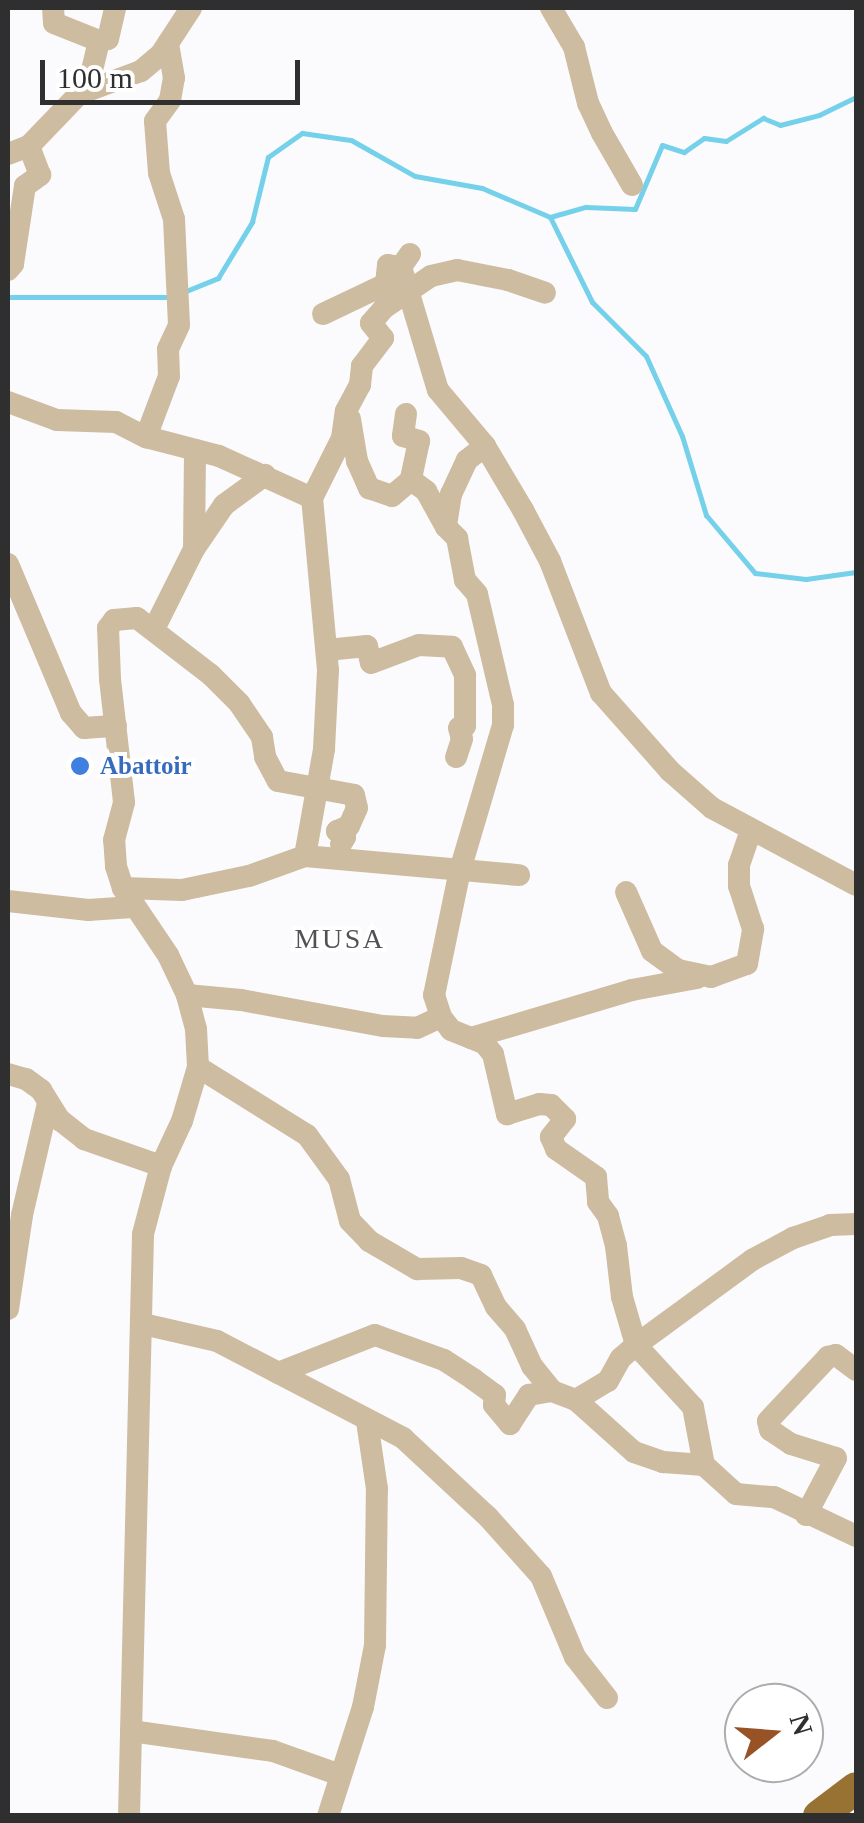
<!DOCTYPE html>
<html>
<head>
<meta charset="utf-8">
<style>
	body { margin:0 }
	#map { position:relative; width:864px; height:1823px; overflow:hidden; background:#fbfbfe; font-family:"Times New Roman",serif }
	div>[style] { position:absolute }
	.stream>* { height:5px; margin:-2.5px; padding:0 2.5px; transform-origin:2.5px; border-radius:2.5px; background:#75d1e9 }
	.minor>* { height:22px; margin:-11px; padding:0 11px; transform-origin:11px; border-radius:11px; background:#cebca1 }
	.highway>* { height:32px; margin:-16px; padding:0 16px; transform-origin:16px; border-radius:16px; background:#987232 }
	.dots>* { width:28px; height:28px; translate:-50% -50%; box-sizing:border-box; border:5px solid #fff; border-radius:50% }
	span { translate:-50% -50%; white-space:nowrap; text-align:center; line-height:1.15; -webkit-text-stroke:8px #fff; paint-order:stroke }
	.shop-label { font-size:25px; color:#366cbe; font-weight:700 }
	.left { translate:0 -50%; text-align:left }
	.neighbourhood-label { font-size:28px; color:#525255; letter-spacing:2.5px }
	.frame { position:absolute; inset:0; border:10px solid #2f2f30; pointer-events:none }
	.north { position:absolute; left:724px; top:1683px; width:100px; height:100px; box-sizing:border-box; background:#fff; border:2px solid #acacac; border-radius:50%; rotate:73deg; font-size:28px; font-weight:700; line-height:40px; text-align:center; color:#2f2f30 }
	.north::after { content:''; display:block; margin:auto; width:35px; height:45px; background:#975326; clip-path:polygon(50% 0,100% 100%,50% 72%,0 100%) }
	.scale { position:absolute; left:40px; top:60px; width:260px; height:45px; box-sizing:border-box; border:5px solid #2f2f30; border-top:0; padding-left:12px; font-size:30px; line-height:35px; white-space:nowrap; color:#2f2f30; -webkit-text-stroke:8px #fff; paint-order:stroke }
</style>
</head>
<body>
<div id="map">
	<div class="stream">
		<i style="left:550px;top:217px;width:95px;rotate:63.7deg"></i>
		<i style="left:592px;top:302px;width:76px;rotate:45deg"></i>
		<i style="left:646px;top:356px;width:88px;rotate:65.8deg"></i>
		<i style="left:682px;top:436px;width:83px;rotate:73.1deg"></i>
		<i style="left:706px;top:515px;width:76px;rotate:49.8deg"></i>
		<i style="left:755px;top:573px;width:51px;rotate:6.7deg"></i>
		<i style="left:806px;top:579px;width:50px;rotate:-8deg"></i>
		<i style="left:186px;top:291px;width:35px;rotate:-22deg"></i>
		<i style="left:218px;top:278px;width:66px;rotate:-58.7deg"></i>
		<i style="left:252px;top:222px;width:67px;rotate:-76.2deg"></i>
		<i style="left:268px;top:157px;width:42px;rotate:-35.2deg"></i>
		<i style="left:302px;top:133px;width:49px;rotate:8.1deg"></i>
		<i style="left:351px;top:140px;width:73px;rotate:29.4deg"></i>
		<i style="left:415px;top:176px;width:68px;rotate:10.2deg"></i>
		<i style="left:482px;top:188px;width:74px;rotate:23.1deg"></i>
		<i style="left:550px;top:217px;width:37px;rotate:-16deg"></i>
		<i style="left:586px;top:207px;width:49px;rotate:2.3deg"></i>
		<i style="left:635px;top:209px;width:69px;rotate:-67.1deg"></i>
		<i style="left:662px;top:145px;width:23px;rotate:18deg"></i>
		<i style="left:684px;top:152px;width:24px;rotate:-35deg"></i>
		<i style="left:704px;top:138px;width:22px;rotate:8deg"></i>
		<i style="left:726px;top:141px;width:44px;rotate:-31.9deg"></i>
		<i style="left:763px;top:118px;width:18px;rotate:22deg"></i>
		<i style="left:780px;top:125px;width:40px;rotate:-14.4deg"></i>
		<i style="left:819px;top:115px;width:41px;rotate:-25.9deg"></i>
		<i style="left:8px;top:297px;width:164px"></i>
	</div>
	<div class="minor">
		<i style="left:53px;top:8px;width:15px;rotate:86deg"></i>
		<i style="left:54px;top:23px;width:48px;rotate:21.8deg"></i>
		<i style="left:99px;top:41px;width:51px;rotate:103.5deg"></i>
		<i style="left:551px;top:8px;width:45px;rotate:59.5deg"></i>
		<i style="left:574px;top:47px;width:58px;rotate:76deg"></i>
		<i style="left:588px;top:103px;width:33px;rotate:65deg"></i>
		<i style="left:602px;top:133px;width:60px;rotate:60deg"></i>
		<i style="left:99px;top:41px;width:9px;rotate:-13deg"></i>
		<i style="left:108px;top:39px;width:32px;rotate:-77deg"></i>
		<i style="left:8px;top:154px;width:22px;rotate:-21deg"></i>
		<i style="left:29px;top:146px;width:72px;rotate:-46.1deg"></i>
		<i style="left:79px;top:94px;width:66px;rotate:-20.4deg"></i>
		<i style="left:141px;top:71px;width:26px;rotate:-40deg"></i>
		<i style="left:161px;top:54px;width:55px;rotate:-56.9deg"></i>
		<i style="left:410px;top:254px;width:16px;rotate:125deg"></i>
		<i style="left:401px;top:267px;width:128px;rotate:73.3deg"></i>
		<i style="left:438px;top:390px;width:73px;rotate:50deg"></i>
		<i style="left:485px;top:446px;width:74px;rotate:59.3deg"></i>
		<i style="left:523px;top:510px;width:58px;rotate:62.1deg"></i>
		<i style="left:550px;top:561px;width:142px;rotate:68.9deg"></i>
		<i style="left:601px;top:693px;width:104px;rotate:48.5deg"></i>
		<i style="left:670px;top:771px;width:56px;rotate:41.4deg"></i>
		<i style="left:712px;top:808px;width:163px;rotate:28.1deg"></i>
		<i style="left:8px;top:270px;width:8px;rotate:-50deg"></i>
		<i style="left:13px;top:264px;width:79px;rotate:-81.3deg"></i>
		<i style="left:25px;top:186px;width:19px;rotate:-36deg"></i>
		<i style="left:40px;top:175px;width:31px;rotate:-111deg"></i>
		<i style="left:323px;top:314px;width:70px;rotate:-25.5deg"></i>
		<i style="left:386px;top:284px;width:19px;rotate:-84deg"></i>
		<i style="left:388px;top:265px;width:13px;rotate:9deg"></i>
		<i style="left:8px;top:402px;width:52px;rotate:20.2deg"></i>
		<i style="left:57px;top:420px;width:59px;rotate:1.9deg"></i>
		<i style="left:116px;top:422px;width:34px;rotate:27deg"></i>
		<i style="left:146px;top:437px;width:75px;rotate:14.6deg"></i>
		<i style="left:219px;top:456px;width:102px;rotate:24.3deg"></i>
		<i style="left:406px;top:414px;width:22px;rotate:98deg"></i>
		<i style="left:403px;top:436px;width:17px;rotate:17deg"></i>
		<i style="left:419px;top:441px;width:40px;rotate:102deg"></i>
		<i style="left:350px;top:419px;width:43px;rotate:80.5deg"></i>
		<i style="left:357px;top:461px;width:30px;rotate:66deg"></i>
		<i style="left:369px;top:488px;width:24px;rotate:19deg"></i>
		<i style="left:392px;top:496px;width:25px;rotate:-40deg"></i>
		<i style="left:411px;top:480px;width:19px;rotate:36deg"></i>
		<i style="left:426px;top:491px;width:41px;rotate:60.9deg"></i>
		<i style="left:146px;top:437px;width:65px;rotate:-69.3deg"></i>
		<i style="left:169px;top:376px;width:27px;rotate:-92deg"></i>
		<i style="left:168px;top:349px;width:26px;rotate:-65deg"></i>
		<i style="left:179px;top:325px;width:106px;rotate:-92.7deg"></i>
		<i style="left:174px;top:219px;width:48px;rotate:-108.1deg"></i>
		<i style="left:159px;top:173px;width:52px;rotate:-94.4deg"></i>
		<i style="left:155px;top:121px;width:26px;rotate:-54deg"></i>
		<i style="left:170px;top:100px;width:22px;rotate:-80deg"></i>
		<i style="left:174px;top:78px;width:35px;rotate:-100deg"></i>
		<i style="left:485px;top:446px;width:23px;rotate:142deg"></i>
		<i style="left:467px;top:460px;width:38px;rotate:115deg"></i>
		<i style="left:451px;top:494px;width:33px;rotate:99deg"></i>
		<i style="left:446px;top:527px;width:16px;rotate:45deg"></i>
		<i style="left:457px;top:538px;width:43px;rotate:79.2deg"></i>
		<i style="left:465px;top:580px;width:18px;rotate:49deg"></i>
		<i style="left:477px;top:594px;width:114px;rotate:76.8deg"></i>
		<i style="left:503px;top:705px;width:20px;rotate:90deg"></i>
		<i style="left:503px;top:725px;width:151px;rotate:106.5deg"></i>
		<i style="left:460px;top:870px;width:128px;rotate:101.7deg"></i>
		<i style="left:434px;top:995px;width:23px;rotate:72deg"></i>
		<i style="left:441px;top:1017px;width:16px;rotate:52deg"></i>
		<i style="left:451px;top:1030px;width:35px;rotate:22deg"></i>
		<i style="left:484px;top:1043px;width:14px;rotate:51deg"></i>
		<i style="left:493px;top:1054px;width:62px;rotate:76.9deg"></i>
		<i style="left:507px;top:1114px;width:34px;rotate:-17deg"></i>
		<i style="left:539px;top:1104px;width:12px;rotate:5deg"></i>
		<i style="left:551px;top:1105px;width:20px;rotate:45deg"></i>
		<i style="left:565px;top:1119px;width:23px;rotate:128deg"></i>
		<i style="left:551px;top:1137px;width:13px;rotate:67deg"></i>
		<i style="left:556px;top:1149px;width:49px;rotate:35deg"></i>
		<i style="left:596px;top:1177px;width:25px;rotate:85deg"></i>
		<i style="left:598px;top:1202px;width:17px;rotate:54deg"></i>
		<i style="left:608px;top:1216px;width:31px;rotate:75deg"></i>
		<i style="left:616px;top:1246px;width:51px;rotate:83.3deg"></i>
		<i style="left:622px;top:1297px;width:50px;rotate:73.7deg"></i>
		<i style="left:636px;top:1345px;width:84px;rotate:47.4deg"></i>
		<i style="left:693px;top:1407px;width:59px;rotate:79.3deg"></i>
		<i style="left:194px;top:549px;width:53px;rotate:-55.7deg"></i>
		<i style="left:224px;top:505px;width:51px;rotate:-36.2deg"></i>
		<i style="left:8px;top:564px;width:162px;rotate:67.1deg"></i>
		<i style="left:71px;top:713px;width:20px;rotate:49deg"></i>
		<i style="left:84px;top:728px;width:32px;rotate:-4deg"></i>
		<i style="left:154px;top:629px;width:89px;rotate:-63.4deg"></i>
		<i style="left:194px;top:549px;width:99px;rotate:-89.4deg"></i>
		<i style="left:327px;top:650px;width:40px;rotate:-5.7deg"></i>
		<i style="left:367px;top:646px;width:17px;rotate:77deg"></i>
		<i style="left:371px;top:663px;width:51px;rotate:-20.6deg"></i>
		<i style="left:419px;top:645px;width:33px;rotate:3deg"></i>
		<i style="left:452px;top:647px;width:31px;rotate:65deg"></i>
		<i style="left:465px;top:675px;width:51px;rotate:90deg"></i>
		<i style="left:465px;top:726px;width:6px;rotate:162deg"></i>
		<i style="left:459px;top:728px;width:11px;rotate:75deg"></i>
		<i style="left:462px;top:739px;width:19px;rotate:108deg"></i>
		<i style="left:305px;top:856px;width:215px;rotate:5.1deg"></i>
		<i style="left:123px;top:888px;width:59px;rotate:1.9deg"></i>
		<i style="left:182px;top:890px;width:68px;rotate:-11.8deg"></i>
		<i style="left:249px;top:876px;width:59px;rotate:-19.7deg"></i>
		<i style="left:305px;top:856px;width:109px;rotate:-79.9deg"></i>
		<i style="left:324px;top:749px;width:79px;rotate:-87.1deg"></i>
		<i style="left:328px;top:670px;width:173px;rotate:-95.3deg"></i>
		<i style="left:312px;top:498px;width:67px;rotate:-63.4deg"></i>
		<i style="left:342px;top:438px;width:27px;rotate:-82deg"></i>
		<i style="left:346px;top:411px;width:30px;rotate:-62deg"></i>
		<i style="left:360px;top:385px;width:19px;rotate:-84deg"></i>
		<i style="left:362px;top:366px;width:35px;rotate:-53deg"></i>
		<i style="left:383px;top:338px;width:19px;rotate:-129deg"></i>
		<i style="left:371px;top:323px;width:20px;rotate:-49deg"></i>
		<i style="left:384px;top:308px;width:57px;rotate:-34.2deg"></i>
		<i style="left:431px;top:276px;width:27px;rotate:-13deg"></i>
		<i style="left:457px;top:270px;width:52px;rotate:11.1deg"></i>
		<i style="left:508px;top:280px;width:39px;rotate:19deg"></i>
		<i style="left:626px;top:892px;width:64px;rotate:66.2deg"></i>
		<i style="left:652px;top:951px;width:32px;rotate:36deg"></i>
		<i style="left:678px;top:970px;width:34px;rotate:12deg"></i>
		<i style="left:711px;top:977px;width:38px;rotate:-20deg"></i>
		<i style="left:747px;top:964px;width:36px;rotate:-80deg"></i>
		<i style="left:753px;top:929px;width:45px;rotate:-108deg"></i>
		<i style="left:739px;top:886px;width:21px;rotate:-90deg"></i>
		<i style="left:739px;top:865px;width:36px;rotate:-71deg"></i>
		<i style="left:8px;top:901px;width:81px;rotate:6.4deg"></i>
		<i style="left:88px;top:910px;width:45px;rotate:-3.8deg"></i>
		<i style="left:187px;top:995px;width:54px;rotate:5.3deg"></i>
		<i style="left:241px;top:1000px;width:144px;rotate:10.4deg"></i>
		<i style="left:383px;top:1026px;width:34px;rotate:3deg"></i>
		<i style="left:417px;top:1028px;width:26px;rotate:-25deg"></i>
		<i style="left:471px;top:1038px;width:168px;rotate:-16.6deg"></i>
		<i style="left:632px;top:990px;width:66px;rotate:-10.5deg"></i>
		<i style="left:198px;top:1067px;width:128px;rotate:32deg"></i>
		<i style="left:307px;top:1135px;width:54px;rotate:54deg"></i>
		<i style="left:339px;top:1179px;width:43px;rotate:75.3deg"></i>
		<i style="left:350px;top:1221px;width:28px;rotate:46deg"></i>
		<i style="left:369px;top:1241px;width:56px;rotate:30.3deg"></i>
		<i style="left:417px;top:1269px;width:44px;rotate:-1.3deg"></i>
		<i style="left:461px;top:1268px;width:21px;rotate:19deg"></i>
		<i style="left:481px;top:1275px;width:35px;rotate:65deg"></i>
		<i style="left:496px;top:1307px;width:29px;rotate:49deg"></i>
		<i style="left:515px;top:1329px;width:41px;rotate:65.3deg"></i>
		<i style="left:532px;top:1366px;width:32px;rotate:51deg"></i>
		<i style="left:552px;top:1391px;width:26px;rotate:21deg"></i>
		<i style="left:576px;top:1400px;width:37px;rotate:-31deg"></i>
		<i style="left:608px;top:1381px;width:26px;rotate:-61deg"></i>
		<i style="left:621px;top:1358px;width:20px;rotate:-41deg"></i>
		<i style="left:636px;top:1345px;width:144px;rotate:-36.2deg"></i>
		<i style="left:752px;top:1260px;width:47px;rotate:-28.2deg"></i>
		<i style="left:793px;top:1238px;width:39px;rotate:-19deg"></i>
		<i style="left:830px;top:1225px;width:26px;rotate:-2deg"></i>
		<i style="left:8px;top:1074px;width:19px;rotate:16deg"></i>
		<i style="left:26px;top:1079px;width:19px;rotate:36deg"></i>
		<i style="left:41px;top:1090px;width:36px;rotate:58deg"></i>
		<i style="left:60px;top:1120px;width:31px;rotate:38deg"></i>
		<i style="left:84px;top:1139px;width:82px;rotate:19.3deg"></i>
		<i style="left:8px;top:1309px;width:95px;rotate:-81.5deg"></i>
		<i style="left:22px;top:1215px;width:115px;rotate:-76.9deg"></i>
		<i style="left:143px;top:1324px;width:76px;rotate:12.9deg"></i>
		<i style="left:217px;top:1341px;width:210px;rotate:27.5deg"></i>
		<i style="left:403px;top:1438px;width:116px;rotate:42.9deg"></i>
		<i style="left:488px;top:1517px;width:79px;rotate:48.1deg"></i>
		<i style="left:541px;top:1576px;width:88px;rotate:67.2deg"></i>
		<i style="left:575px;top:1657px;width:52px;rotate:52deg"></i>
		<i style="left:278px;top:1373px;width:104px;rotate:-21.4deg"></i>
		<i style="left:375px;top:1335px;width:73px;rotate:19.9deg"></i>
		<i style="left:444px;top:1360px;width:35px;rotate:33deg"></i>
		<i style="left:473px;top:1379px;width:27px;rotate:36deg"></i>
		<i style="left:495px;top:1395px;width:10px;rotate:96deg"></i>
		<i style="left:494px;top:1405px;width:25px;rotate:50deg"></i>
		<i style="left:510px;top:1424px;width:35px;rotate:-57deg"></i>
		<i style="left:529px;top:1395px;width:23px;rotate:-10deg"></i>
		<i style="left:576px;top:1400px;width:78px;rotate:41.9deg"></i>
		<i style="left:634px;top:1452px;width:31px;rotate:19deg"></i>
		<i style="left:663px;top:1462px;width:41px;rotate:4.2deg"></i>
		<i style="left:704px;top:1465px;width:43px;rotate:42.2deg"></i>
		<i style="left:736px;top:1494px;width:38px;rotate:5deg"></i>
		<i style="left:774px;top:1497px;width:91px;rotate:25.4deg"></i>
		<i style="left:806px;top:1515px;width:64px;rotate:-62.2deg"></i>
		<i style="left:836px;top:1458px;width:47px;rotate:-162.7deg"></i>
		<i style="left:791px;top:1444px;width:25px;rotate:-146deg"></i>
		<i style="left:770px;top:1430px;width:9px;rotate:-103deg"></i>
		<i style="left:768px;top:1421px;width:88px;rotate:-46.8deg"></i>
		<i style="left:828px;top:1357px;width:8px;rotate:-14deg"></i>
		<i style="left:836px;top:1355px;width:25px;rotate:37deg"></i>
		<i style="left:131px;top:1731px;width:143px;rotate:8deg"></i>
		<i style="left:273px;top:1751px;width:71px;rotate:19.7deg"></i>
		<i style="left:129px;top:1816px;width:582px;rotate:-88.62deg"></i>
		<i style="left:143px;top:1234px;width:70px;rotate:-75.2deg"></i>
		<i style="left:161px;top:1166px;width:50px;rotate:-65deg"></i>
		<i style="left:182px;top:1121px;width:56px;rotate:-73.5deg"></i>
		<i style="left:198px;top:1067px;width:38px;rotate:-93deg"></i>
		<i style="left:196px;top:1029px;width:35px;rotate:-105deg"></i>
		<i style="left:187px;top:995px;width:44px;rotate:-115.4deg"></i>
		<i style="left:168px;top:955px;width:81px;rotate:-123.9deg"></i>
		<i style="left:123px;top:888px;width:23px;rotate:-108deg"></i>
		<i style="left:116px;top:866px;width:26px;rotate:-94deg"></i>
		<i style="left:114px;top:840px;width:39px;rotate:-75deg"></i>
		<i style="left:124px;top:802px;width:124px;rotate:-96.5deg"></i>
		<i style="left:110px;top:679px;width:51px;rotate:-92.2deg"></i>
		<i style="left:108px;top:628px;width:10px;rotate:-53deg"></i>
		<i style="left:114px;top:620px;width:23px;rotate:-5deg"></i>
		<i style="left:137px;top:618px;width:93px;rotate:37.6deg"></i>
		<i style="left:211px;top:675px;width:40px;rotate:45deg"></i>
		<i style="left:239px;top:703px;width:41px;rotate:55.9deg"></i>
		<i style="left:262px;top:737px;width:20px;rotate:81deg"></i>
		<i style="left:265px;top:757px;width:27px;rotate:62deg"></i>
		<i style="left:278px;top:781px;width:77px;rotate:10.4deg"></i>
		<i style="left:354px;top:795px;width:13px;rotate:77deg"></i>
		<i style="left:357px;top:808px;width:20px;rotate:114deg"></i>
		<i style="left:349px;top:826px;width:13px;rotate:157deg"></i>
		<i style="left:337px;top:831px;width:10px;rotate:37deg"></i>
		<i style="left:345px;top:837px;width:8px;rotate:120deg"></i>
		<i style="left:328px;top:1816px;width:114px;rotate:-72.2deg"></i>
		<i style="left:363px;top:1707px;width:63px;rotate:-79deg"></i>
		<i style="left:375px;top:1645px;width:156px;rotate:-89.3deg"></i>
		<i style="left:377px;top:1489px;width:69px;rotate:-98.4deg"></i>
	</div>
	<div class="highway">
		<i style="left:819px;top:1816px;width:46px;rotate:-37.1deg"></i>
	</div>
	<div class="dots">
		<i style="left:80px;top:766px;background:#3f7fe0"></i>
	</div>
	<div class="shop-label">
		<span class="left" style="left:100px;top:766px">Abattoir</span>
	</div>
	<div class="neighbourhood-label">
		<span style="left:340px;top:939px">MUSA</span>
	</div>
	<div class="frame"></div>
	<div class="north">N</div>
	<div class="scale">100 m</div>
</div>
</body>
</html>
